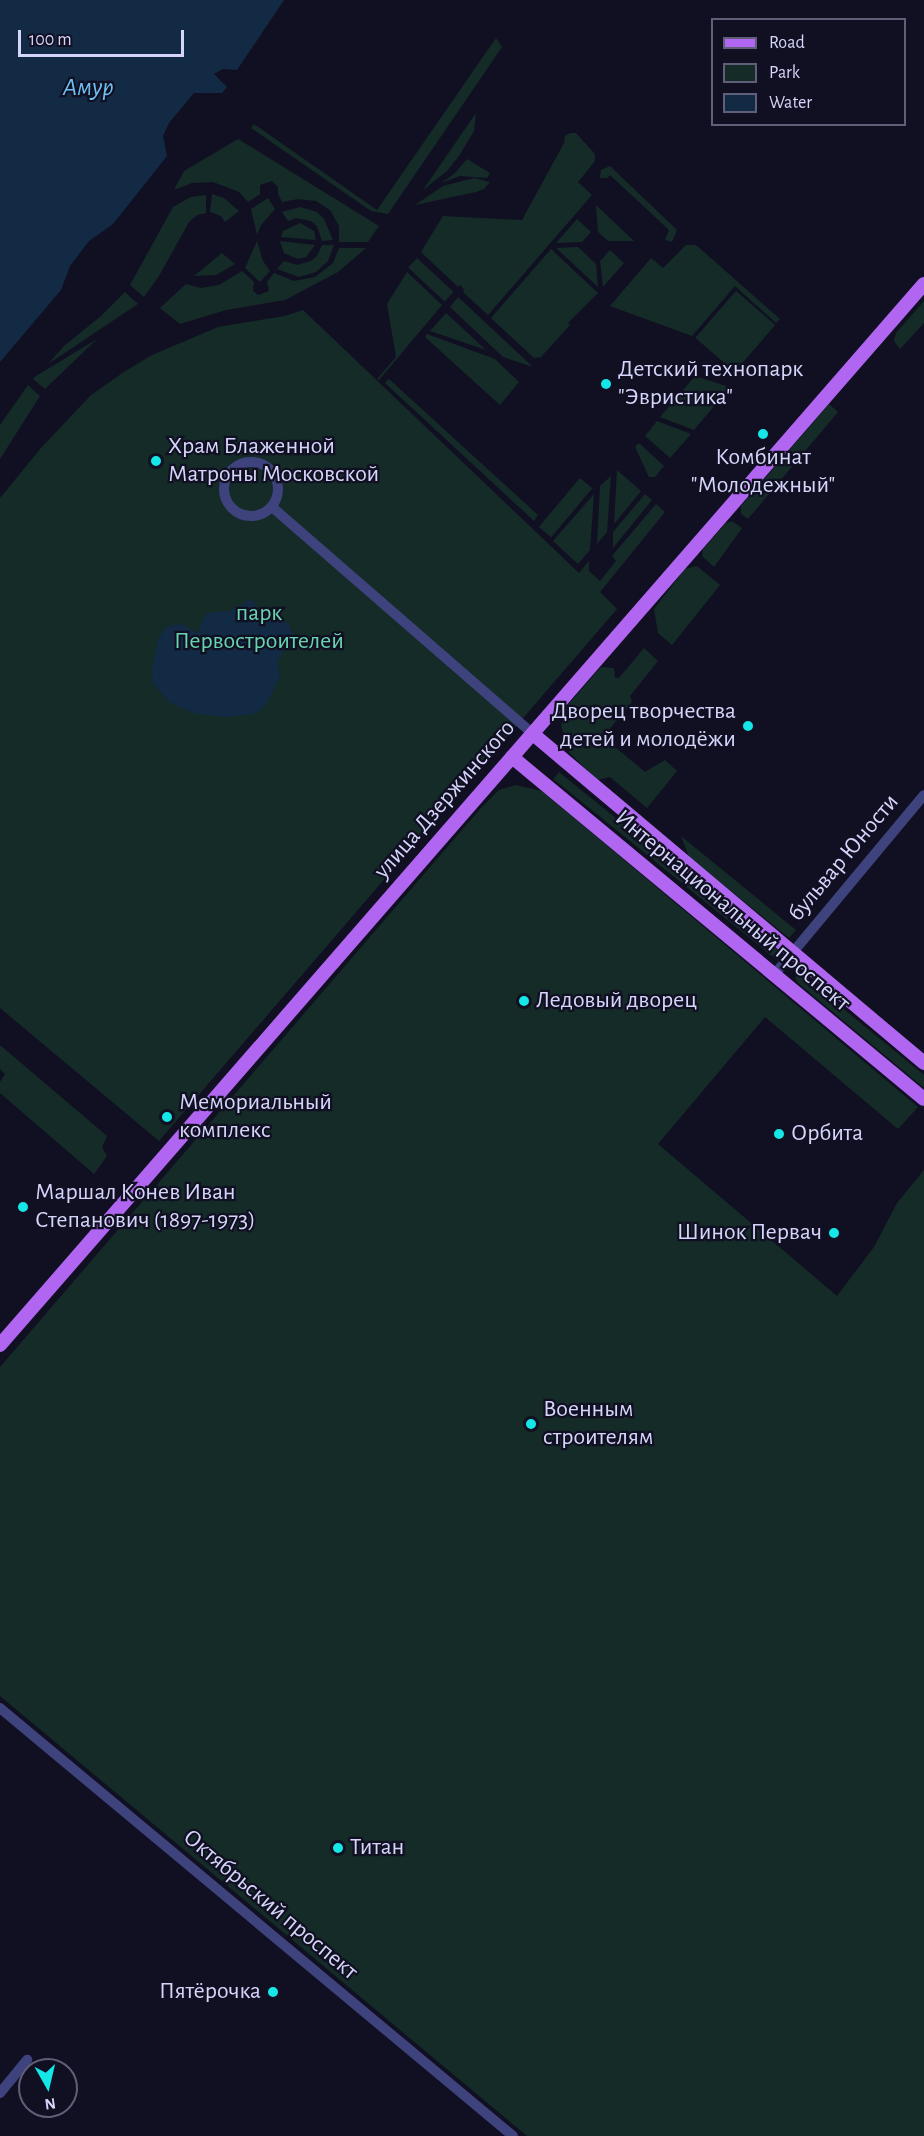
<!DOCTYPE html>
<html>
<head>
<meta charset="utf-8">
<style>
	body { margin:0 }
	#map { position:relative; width:924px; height:2136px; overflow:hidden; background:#111022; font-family:"Alegreya Sans",sans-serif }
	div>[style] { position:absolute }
	.green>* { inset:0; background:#142b28; transform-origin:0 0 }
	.water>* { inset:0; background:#122a44 }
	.minor>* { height:10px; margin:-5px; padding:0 5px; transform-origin:5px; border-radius:5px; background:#3f437d }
	.minor>.ring { margin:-5px; padding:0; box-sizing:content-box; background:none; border:10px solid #3f437d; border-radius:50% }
	.major>* { height:14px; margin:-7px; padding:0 7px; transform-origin:7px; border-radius:7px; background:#b066f1 }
	.dots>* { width:16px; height:16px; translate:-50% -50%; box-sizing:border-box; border:3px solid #111022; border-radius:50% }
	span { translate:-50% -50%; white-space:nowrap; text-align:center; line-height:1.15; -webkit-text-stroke:4.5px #111022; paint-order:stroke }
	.poi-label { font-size:24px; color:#d5d5fb }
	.left { translate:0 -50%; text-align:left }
	.right { translate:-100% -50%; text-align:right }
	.park-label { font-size:24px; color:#67d4af }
	.street-label { font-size:24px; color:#d5d5fb }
	.water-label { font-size:26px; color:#6cc1f2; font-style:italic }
	.legend { position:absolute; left:711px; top:18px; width:195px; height:108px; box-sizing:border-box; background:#111022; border:2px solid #5f5f79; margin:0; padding:8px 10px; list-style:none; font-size:18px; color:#d5d5fb }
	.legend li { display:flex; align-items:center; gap:12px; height:30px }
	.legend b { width:30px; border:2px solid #5f5f79 }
	.north { position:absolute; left:18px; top:2058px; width:60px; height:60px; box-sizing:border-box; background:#111022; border:2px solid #5f5f79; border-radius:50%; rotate:172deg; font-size:16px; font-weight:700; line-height:24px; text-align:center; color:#d5d5fb }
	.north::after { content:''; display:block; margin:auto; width:21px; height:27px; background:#15e6e7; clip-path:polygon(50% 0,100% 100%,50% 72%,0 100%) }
	.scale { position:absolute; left:18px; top:30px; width:166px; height:27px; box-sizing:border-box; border:3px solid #d5d5fb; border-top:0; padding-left:8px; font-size:18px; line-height:21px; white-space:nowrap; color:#d5d5fb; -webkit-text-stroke:4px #111022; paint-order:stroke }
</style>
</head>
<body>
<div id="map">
	<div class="green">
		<i style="clip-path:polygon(496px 38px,502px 47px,388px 214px,371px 211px,251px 128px,254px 124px,377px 210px)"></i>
		<i style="clip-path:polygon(476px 113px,474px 131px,459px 156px,447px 171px,423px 190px)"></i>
		<i style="clip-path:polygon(570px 133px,576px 133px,595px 154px,595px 161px,578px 182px,592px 195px,488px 315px,463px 292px,464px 289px,460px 285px,458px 287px,421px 252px,443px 216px,522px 220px,564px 143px,565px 136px)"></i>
		<i style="clip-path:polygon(238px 139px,379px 226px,368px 242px,339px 242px,339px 226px,330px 210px,316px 201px,298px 199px,282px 202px,278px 194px,278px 187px,272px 181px,260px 185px,260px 194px,248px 202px,239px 192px,213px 182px,192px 183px,174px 190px,184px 171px)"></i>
		<i style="clip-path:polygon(467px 159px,490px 173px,487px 178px,460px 176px,441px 183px,454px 174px)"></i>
		<i style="clip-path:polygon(610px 166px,677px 230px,672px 242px,665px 240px,669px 230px,610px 175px,607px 178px,600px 178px,601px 170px)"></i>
		<i style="clip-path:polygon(474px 178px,490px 182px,484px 189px,476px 192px,415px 205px,443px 186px)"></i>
		<i style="clip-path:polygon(212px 194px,224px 198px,239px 211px,225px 222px,221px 216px,210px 212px)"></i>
		<i style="clip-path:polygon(206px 195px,206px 213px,197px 215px,189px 222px,159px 276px,144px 297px,130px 285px,173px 207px,191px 197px)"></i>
		<i style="clip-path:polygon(268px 198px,275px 209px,261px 225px,257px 235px,251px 209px)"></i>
		<i style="clip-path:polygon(596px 205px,634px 241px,608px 241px,598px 232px)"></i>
		<i style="clip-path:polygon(300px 207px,317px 212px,324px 219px,333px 240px,322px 241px,317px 226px,311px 221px,296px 218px,288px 221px,282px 212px)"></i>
		<i style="clip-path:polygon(577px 219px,591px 232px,582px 242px,556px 243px)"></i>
		<i style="clip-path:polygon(300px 223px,314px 231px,316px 240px,281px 237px,283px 231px)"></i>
		<i style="clip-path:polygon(257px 241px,263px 261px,270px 271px,260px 282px,245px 268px)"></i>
		<i style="clip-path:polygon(280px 241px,315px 245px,306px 257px,298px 259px,284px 253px)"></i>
		<i style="clip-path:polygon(322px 245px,334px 245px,328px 261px,316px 272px,299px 277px,277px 269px,284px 261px,297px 265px,311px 261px,317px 256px)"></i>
		<i style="clip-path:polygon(686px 245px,696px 245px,780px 319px,776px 323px,735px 286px,692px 336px,610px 306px,651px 258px,663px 268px)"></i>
		<i style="clip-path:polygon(578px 247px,596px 264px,598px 287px,556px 248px)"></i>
		<i style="clip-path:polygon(339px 248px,366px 248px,338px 272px,285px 300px,226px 310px,180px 324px,160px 308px,186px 284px,201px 288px,219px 285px,242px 271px,254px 282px,253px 291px,258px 295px,269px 291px,267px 282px,274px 273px,294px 281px,315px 277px,333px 263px)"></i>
		<i style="clip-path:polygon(551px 249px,598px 293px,568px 323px,570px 325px,541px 357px,534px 358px,491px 318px)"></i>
		<i style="clip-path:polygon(610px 250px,624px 263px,603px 287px,600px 261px)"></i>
		<i style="clip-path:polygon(222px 253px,235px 264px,216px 275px,194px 276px)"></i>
		<i style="left:417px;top:258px;width:50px;height:13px;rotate:43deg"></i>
		<i style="clip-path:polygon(407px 272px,442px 305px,379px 380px,377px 379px,396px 357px,387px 304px)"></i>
		<i style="left:736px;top:291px;width:52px;height:62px;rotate:41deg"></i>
		<i style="clip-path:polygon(125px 292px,138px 304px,48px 364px,64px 346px,101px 316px)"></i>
		<i style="clip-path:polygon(458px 297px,533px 367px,503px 357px,450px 307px)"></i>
		<i style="clip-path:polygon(924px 301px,924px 323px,900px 349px,894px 341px,896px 333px)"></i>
		<i style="clip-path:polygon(303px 310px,579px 573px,589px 561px,589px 571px,600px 581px,616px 561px,612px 556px,656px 504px,665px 512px,600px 592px,617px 609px,159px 1141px,0 1008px,0 498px,41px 448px,91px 395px,124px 372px,152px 355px,218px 327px,285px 316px)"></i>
		<i style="clip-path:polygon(446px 313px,486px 350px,430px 331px)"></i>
		<i style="clip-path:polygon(427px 334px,495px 359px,519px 382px,500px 405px,425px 337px)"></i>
		<i style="clip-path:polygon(97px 339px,45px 389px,33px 379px,36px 376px)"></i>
		<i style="clip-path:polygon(695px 376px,726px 386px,726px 392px,694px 430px,660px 417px)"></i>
		<i style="clip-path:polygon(389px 379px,538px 515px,534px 521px,385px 383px)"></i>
		<i style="clip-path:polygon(28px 385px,40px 396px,0 459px,0 425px)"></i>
		<i style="clip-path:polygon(829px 404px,838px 412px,748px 519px,741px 514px,741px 506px)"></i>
		<i style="clip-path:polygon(657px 421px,691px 434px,670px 458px,645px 436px)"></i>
		<i style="clip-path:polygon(639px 443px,664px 466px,655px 477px,649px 477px,635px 447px)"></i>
		<i style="clip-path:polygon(617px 470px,641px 491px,614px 524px)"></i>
		<i style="clip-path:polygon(611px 476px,607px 532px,597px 544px,600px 486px)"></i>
		<i style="left:580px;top:478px;width:16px;height:64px;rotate:40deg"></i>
		<i style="clip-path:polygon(594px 494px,590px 550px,578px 564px,553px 541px)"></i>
		<i style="clip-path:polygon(645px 494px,652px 500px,613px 548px,613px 532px)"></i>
		<i style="clip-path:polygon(732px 521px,742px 528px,714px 567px,702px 556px,703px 549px,726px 523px)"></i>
		<i style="clip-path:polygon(697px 566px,720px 585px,672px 645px,658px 633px,654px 609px,685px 569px)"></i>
		<i style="clip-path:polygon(644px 648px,658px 661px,630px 696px,632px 702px,603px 737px,645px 772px,665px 760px,677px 771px,647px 808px,610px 777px,597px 780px,569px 752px,561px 725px,567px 706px,601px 667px,614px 668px,615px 678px,619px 678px)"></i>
		<i style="left:559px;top:772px;width:291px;height:9px;rotate:39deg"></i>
		<i style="clip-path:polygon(516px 785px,542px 791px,918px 1107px,898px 1129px,765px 1017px,658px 1144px,837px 1296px,874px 1247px,897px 1203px,924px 1170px,924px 2136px,527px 2136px,0 1696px,0 1367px,480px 809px,499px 790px)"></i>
		<i style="clip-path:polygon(681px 836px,796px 930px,789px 938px,689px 857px)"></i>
		<i style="clip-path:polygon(800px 973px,924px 1075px,924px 1088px,798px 983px,795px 977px)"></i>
		<i style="clip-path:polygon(0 1045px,107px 1136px,102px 1147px,107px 1156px,94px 1174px,0 1093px,0 1082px,5px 1074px,0 1069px)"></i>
	</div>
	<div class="water">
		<i style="clip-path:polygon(0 0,284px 0,237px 70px,223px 69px,214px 74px,227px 87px,222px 93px,194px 93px,169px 123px,163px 136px,167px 156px,113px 224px,89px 241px,70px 266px,61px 290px,0 362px)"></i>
		<i style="clip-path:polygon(252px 599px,262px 617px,281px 617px,289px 625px,293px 635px,277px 663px,280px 677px,266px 704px,258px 713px,228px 717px,196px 714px,169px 702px,153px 683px,152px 670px,158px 640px,166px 627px,182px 624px,197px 633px,207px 613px,230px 611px)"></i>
	</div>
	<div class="minor">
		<i class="ring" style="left:224px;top:462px;width:44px;height:44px"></i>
		<i style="left:272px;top:507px;width:346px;rotate:41deg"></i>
		<i style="left:774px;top:975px;width:234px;rotate:-50.2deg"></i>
		<i style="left:0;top:1708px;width:668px;rotate:39.84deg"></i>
		<i style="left:0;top:2093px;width:43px;rotate:-50.7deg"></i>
	</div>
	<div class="major">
		<i style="left:533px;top:734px;width:511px;rotate:40.08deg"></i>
		<i style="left:512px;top:757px;width:535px;rotate:39.7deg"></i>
		<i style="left:0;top:1345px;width:1407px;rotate:-48.95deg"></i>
	</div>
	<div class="dots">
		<i style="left:606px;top:384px;background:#15e6e7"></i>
		<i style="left:763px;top:434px;background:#15e6e7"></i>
		<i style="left:156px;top:461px;background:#15e6e7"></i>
		<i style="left:748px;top:726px;background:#15e6e7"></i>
		<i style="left:524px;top:1001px;background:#15e6e7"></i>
		<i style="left:167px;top:1117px;background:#15e6e7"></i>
		<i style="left:779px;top:1134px;background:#15e6e7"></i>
		<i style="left:23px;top:1207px;background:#15e6e7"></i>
		<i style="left:834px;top:1233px;background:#15e6e7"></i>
		<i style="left:531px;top:1424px;background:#15e6e7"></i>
		<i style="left:338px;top:1848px;background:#15e6e7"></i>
		<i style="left:273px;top:1992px;background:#15e6e7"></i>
	</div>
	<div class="poi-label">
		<span class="left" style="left:618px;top:384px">Детский технопарк<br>"Эвристика"</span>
		<span class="left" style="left:168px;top:461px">Храм Блаженной<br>Матроны Московской</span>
		<span style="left:763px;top:472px">Комбинат<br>"Молодежный"</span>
		<span class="right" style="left:736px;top:726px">Дворец творчества<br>детей и молодёжи</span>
		<span class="left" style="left:536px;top:1001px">Ледовый дворец</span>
		<span class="left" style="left:179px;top:1117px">Мемориальный<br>комплекс</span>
		<span class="left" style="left:791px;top:1134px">Орбита</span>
		<span class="left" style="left:35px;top:1207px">Маршал Конев Иван<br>Степанович (1897-1973)</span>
		<span class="right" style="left:822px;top:1233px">Шинок Первач</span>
		<span class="left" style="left:543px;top:1424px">Военным<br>строителям</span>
		<span class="left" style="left:350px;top:1848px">Титан</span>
		<span class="right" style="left:261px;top:1992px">Пятёрочка</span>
	</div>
	<div class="park-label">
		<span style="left:259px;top:628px">парк<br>Первостроителей</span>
	</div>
	<div class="street-label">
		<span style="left:445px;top:800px;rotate:-49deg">улица Дзержинского</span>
		<span style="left:844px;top:858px;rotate:-50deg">бульвар Юности</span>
		<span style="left:732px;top:911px;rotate:40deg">Интернациональный проспект</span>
		<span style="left:270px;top:1905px;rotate:40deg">Октябрьский проспект</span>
	</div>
	<div class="water-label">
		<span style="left:88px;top:88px">Амур</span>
	</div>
	<ul class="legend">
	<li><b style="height:8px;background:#b066f1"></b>Road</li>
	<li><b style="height:16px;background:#142b28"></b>Park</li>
	<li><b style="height:16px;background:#122a44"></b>Water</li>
	</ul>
	<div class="north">N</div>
	<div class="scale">100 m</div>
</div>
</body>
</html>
